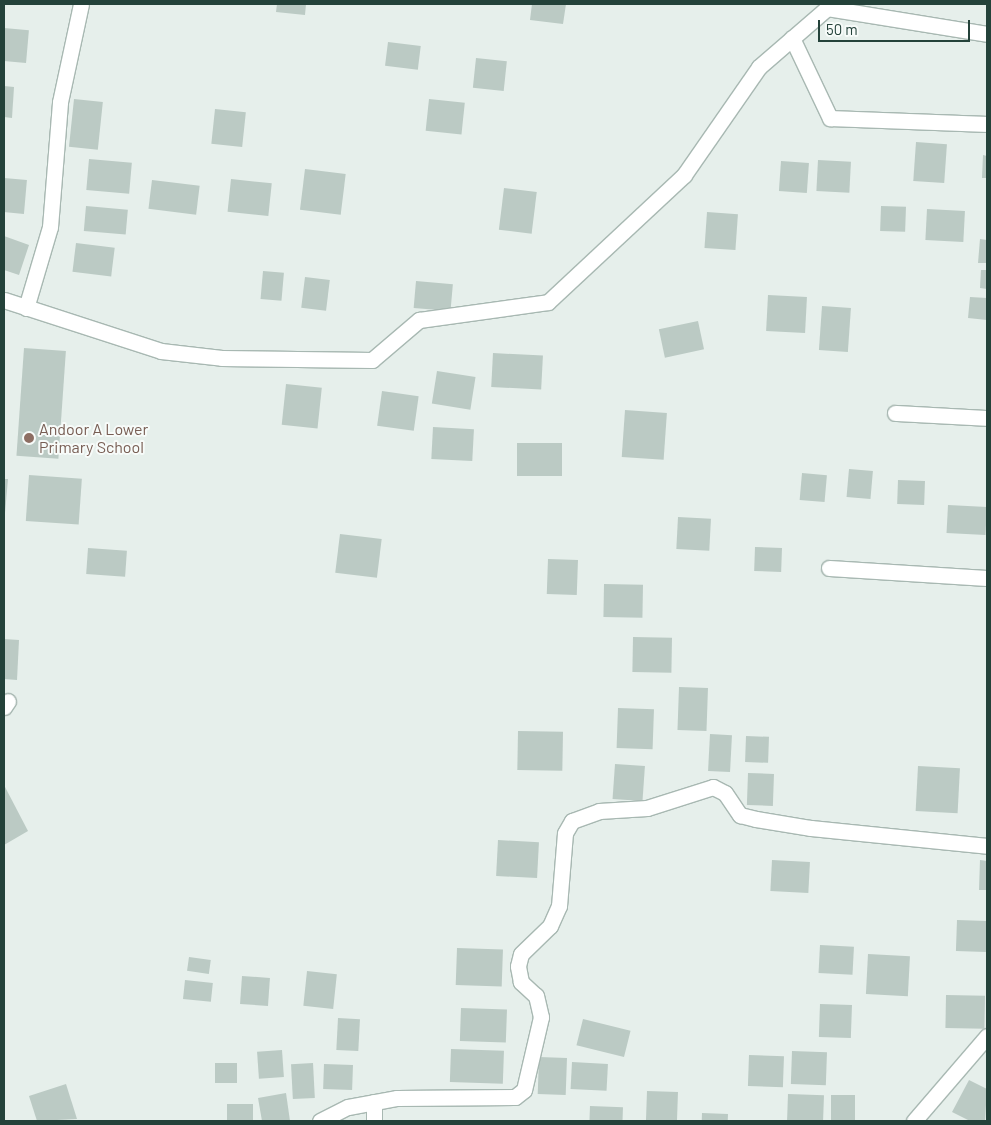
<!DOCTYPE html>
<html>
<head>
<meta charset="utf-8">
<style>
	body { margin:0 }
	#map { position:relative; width:991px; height:1125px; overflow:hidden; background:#e6efeb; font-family:Barlow,sans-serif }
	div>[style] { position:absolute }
	.building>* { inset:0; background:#bbcac4; transform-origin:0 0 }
	.roads { filter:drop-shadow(1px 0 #a8b8b2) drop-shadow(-1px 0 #a8b8b2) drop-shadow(0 1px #a8b8b2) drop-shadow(0 -1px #a8b8b2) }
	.minor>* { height:15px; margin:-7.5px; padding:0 7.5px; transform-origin:7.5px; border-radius:7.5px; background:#fff }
	.dots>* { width:14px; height:14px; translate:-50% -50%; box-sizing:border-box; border:2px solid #f7fbf9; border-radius:50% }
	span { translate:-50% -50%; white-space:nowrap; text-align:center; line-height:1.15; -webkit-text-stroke:4px #f7fbf9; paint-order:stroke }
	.education-label { font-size:16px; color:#785e54 }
	.left { translate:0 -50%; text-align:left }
	.frame { position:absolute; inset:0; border:5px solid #24423a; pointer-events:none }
	.scale { position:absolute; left:818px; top:20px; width:152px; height:22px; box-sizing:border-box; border:2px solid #24423a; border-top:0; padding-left:6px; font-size:15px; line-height:18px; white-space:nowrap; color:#24423a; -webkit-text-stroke:4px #f7fbf9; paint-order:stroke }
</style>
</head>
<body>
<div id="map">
	<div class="building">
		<i style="clip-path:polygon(277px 4px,306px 4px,305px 15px,276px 12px)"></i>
		<i style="clip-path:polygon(532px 4px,566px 4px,563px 24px,530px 20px)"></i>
		<i style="left:4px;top:28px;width:25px;height:33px;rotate:5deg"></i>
		<i style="left:388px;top:42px;width:33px;height:24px;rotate:7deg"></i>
		<i style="left:476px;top:58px;width:31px;height:30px;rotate:6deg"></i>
		<i style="clip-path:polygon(4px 86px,14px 87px,12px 118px,4px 117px)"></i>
		<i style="left:74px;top:99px;width:29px;height:48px;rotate:6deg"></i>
		<i style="left:429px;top:99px;width:36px;height:32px;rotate:6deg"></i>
		<i style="left:215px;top:109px;width:31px;height:35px;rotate:6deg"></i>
		<i style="left:916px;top:142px;width:31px;height:39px;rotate:4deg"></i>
		<i style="clip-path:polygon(983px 155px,987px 156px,987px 178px,982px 178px)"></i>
		<i style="left:89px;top:159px;width:43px;height:31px;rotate:5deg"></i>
		<i style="left:818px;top:160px;width:33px;height:31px;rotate:3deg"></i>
		<i style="left:781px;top:161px;width:28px;height:30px;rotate:4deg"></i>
		<i style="left:305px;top:169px;width:41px;height:41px;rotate:7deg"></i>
		<i style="left:4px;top:178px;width:23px;height:34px;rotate:5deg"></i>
		<i style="left:231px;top:179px;width:41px;height:33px;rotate:6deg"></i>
		<i style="left:152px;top:180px;width:48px;height:29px;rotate:7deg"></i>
		<i style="left:504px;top:188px;width:33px;height:42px;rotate:7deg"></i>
		<i style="left:86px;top:206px;width:42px;height:25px;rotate:5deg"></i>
		<i style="left:881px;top:206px;width:25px;height:25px;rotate:2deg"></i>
		<i style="left:927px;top:209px;width:38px;height:31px;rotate:3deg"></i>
		<i style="left:707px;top:212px;width:31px;height:36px;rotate:4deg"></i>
		<i style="clip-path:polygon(4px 236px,29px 245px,19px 275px,4px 270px)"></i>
		<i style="clip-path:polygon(980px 239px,987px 240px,987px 263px,978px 263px)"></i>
		<i style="left:76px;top:243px;width:39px;height:29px;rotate:7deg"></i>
		<i style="clip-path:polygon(981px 270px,987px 270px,987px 289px,980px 288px)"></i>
		<i style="left:263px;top:271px;width:21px;height:28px;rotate:5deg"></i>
		<i style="left:305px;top:277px;width:25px;height:31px;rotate:7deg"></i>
		<i style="left:416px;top:281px;width:37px;height:27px;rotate:5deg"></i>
		<i style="left:768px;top:295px;width:39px;height:36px;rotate:3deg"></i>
		<i style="clip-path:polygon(970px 297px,987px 298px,987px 320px,968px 318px)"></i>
		<i style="left:822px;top:306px;width:29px;height:44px;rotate:4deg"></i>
		<i style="left:698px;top:321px;width:29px;height:40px;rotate:78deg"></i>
		<i style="left:24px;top:348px;width:42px;height:108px;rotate:4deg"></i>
		<i style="left:493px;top:353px;width:50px;height:34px;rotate:3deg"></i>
		<i style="left:437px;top:371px;width:39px;height:33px;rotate:9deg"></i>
		<i style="left:286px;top:384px;width:36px;height:41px;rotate:6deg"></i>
		<i style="left:382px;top:391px;width:37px;height:35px;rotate:8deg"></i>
		<i style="left:625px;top:410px;width:42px;height:47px;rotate:4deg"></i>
		<i style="left:433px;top:427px;width:41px;height:32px;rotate:3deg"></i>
		<i style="left:517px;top:443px;width:45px;height:33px"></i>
		<i style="left:849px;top:469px;width:24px;height:28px;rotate:5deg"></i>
		<i style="left:802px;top:473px;width:25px;height:27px;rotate:5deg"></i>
		<i style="left:29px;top:475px;width:53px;height:46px;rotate:4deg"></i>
		<i style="clip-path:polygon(4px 479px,8px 479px,5px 513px,4px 513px)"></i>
		<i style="left:898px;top:480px;width:27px;height:24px;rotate:2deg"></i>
		<i style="left:948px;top:505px;width:39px;height:28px;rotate:3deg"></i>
		<i style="left:678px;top:517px;width:33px;height:32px;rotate:3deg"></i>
		<i style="left:340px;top:534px;width:42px;height:39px;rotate:7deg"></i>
		<i style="left:755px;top:547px;width:27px;height:24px;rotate:2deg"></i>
		<i style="left:88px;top:548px;width:39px;height:26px;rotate:4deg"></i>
		<i style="left:548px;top:559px;width:30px;height:35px;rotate:2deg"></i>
		<i style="left:604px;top:584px;width:39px;height:33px;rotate:1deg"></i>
		<i style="left:633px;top:637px;width:39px;height:35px;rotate:1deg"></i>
		<i style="clip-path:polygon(4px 639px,19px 640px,17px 680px,4px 679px)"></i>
		<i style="left:679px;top:687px;width:29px;height:43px;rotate:2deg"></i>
		<i style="left:618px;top:708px;width:36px;height:40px;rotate:2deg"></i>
		<i style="left:518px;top:731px;width:45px;height:39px;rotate:1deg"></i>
		<i style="left:710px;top:734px;width:22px;height:37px;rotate:3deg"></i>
		<i style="left:746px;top:736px;width:23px;height:26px;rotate:2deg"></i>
		<i style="left:615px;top:764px;width:30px;height:35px;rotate:4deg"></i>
		<i style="left:918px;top:766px;width:42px;height:45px;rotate:3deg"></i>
		<i style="left:748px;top:773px;width:26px;height:32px;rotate:2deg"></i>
		<i style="clip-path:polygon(4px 785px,28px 831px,4px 845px)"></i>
		<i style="left:498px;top:840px;width:41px;height:36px;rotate:3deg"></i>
		<i style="left:772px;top:860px;width:38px;height:31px;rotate:3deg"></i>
		<i style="clip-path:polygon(980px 860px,987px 861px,987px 890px,979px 890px)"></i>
		<i style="left:957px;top:920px;width:30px;height:31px;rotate:2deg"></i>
		<i style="left:820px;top:945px;width:34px;height:28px;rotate:3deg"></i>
		<i style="left:457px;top:948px;width:46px;height:37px;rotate:2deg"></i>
		<i style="left:868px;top:954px;width:42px;height:40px;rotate:3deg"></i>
		<i style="left:189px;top:957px;width:22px;height:14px;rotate:8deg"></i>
		<i style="left:307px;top:971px;width:30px;height:35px;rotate:6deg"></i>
		<i style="left:242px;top:976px;width:28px;height:28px;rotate:4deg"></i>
		<i style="left:185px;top:980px;width:28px;height:19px;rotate:6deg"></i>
		<i style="left:946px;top:995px;width:39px;height:33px;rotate:1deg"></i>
		<i style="left:820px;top:1004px;width:32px;height:33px;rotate:2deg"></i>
		<i style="left:461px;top:1008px;width:46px;height:33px;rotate:2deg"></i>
		<i style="left:338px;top:1018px;width:22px;height:32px;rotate:3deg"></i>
		<i style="left:583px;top:1019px;width:49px;height:27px;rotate:14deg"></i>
		<i style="left:451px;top:1049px;width:53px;height:33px;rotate:2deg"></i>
		<i style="left:282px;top:1050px;width:27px;height:25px;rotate:86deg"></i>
		<i style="left:792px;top:1051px;width:35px;height:33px;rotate:2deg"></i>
		<i style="left:749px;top:1055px;width:35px;height:31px;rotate:2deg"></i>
		<i style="left:539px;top:1057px;width:28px;height:37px;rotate:2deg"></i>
		<i style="left:572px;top:1062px;width:36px;height:27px;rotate:3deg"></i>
		<i style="left:215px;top:1063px;width:22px;height:20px"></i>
		<i style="left:313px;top:1063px;width:35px;height:22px;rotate:87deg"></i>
		<i style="left:324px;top:1064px;width:29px;height:25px;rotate:2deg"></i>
		<i style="clip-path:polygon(969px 1080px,987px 1089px,985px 1121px,970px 1121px,952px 1112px)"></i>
		<i style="clip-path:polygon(66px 1084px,77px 1119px,37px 1121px,29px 1096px)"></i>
		<i style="left:647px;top:1091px;width:31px;height:29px;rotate:2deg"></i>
		<i style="clip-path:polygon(286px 1093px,290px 1121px,262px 1121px,258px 1098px)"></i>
		<i style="left:788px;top:1094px;width:36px;height:27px;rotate:2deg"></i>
		<i style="left:831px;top:1095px;width:24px;height:25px"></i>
		<i style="left:253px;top:1104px;width:17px;height:26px;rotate:90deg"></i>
		<i style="left:590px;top:1106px;width:33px;height:15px;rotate:2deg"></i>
		<i style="left:702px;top:1113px;width:26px;height:8px;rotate:2deg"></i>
	</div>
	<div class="roads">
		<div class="minor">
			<i style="left:792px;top:38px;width:89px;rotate:64.6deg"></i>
			<i style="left:830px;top:118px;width:157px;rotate:2.2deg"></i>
			<i style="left:4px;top:300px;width:165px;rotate:18deg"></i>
			<i style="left:161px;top:351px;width:61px;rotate:6.5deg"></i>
			<i style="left:222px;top:358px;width:150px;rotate:0.8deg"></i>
			<i style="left:372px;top:360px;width:62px;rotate:-40.4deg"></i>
			<i style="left:419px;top:320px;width:130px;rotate:-7.9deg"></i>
			<i style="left:548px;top:302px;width:186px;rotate:-43deg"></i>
			<i style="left:684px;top:175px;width:131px;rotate:-55.2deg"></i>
			<i style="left:759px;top:67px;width:90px;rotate:-40.9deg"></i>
			<i style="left:827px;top:8px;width:162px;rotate:9.2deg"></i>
			<i style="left:26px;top:308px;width:84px;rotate:-73.5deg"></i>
			<i style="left:50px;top:227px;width:125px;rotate:-85.4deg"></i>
			<i style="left:60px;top:102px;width:100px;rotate:-77.9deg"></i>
			<i style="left:895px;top:413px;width:92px;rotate:3.1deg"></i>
			<i style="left:829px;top:568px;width:158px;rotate:3.6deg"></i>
			<i style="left:4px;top:707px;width:7px;rotate:-56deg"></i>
			<i style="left:374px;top:1102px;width:19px;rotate:90deg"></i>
			<i style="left:320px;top:1121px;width:31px;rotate:-27deg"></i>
			<i style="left:348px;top:1107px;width:50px;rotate:-10.4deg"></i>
			<i style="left:397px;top:1098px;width:118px;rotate:-0.5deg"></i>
			<i style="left:515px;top:1097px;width:11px;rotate:-38deg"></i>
			<i style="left:524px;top:1090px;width:75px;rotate:-76.9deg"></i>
			<i style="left:541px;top:1017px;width:22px;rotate:-103deg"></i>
			<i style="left:536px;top:996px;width:21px;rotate:-137deg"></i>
			<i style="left:521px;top:982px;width:16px;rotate:-101deg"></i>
			<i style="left:518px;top:966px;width:12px;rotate:-76deg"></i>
			<i style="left:521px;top:954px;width:40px;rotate:-44deg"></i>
			<i style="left:550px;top:926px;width:22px;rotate:-66deg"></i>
			<i style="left:559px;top:906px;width:73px;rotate:-85.3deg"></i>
			<i style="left:565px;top:833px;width:14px;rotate:-60deg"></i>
			<i style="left:572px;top:821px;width:29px;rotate:-20deg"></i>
			<i style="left:599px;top:811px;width:48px;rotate:-3.6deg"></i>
			<i style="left:647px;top:808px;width:69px;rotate:-17.7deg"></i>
			<i style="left:713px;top:787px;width:13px;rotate:27deg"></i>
			<i style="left:725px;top:793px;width:27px;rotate:56deg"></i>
			<i style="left:740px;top:815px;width:16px;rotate:14deg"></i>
			<i style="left:756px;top:819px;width:56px;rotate:9.3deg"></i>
			<i style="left:811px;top:828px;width:177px;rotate:5.8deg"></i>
			<i style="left:914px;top:1121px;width:112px;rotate:-49.3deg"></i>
		</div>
	</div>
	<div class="dots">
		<i style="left:29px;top:438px;background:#8d6e63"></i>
	</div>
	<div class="education-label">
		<span class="left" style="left:39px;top:438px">Andoor A Lower<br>Primary School</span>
	</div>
	<div class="frame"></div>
	<div class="scale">50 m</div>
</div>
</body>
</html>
